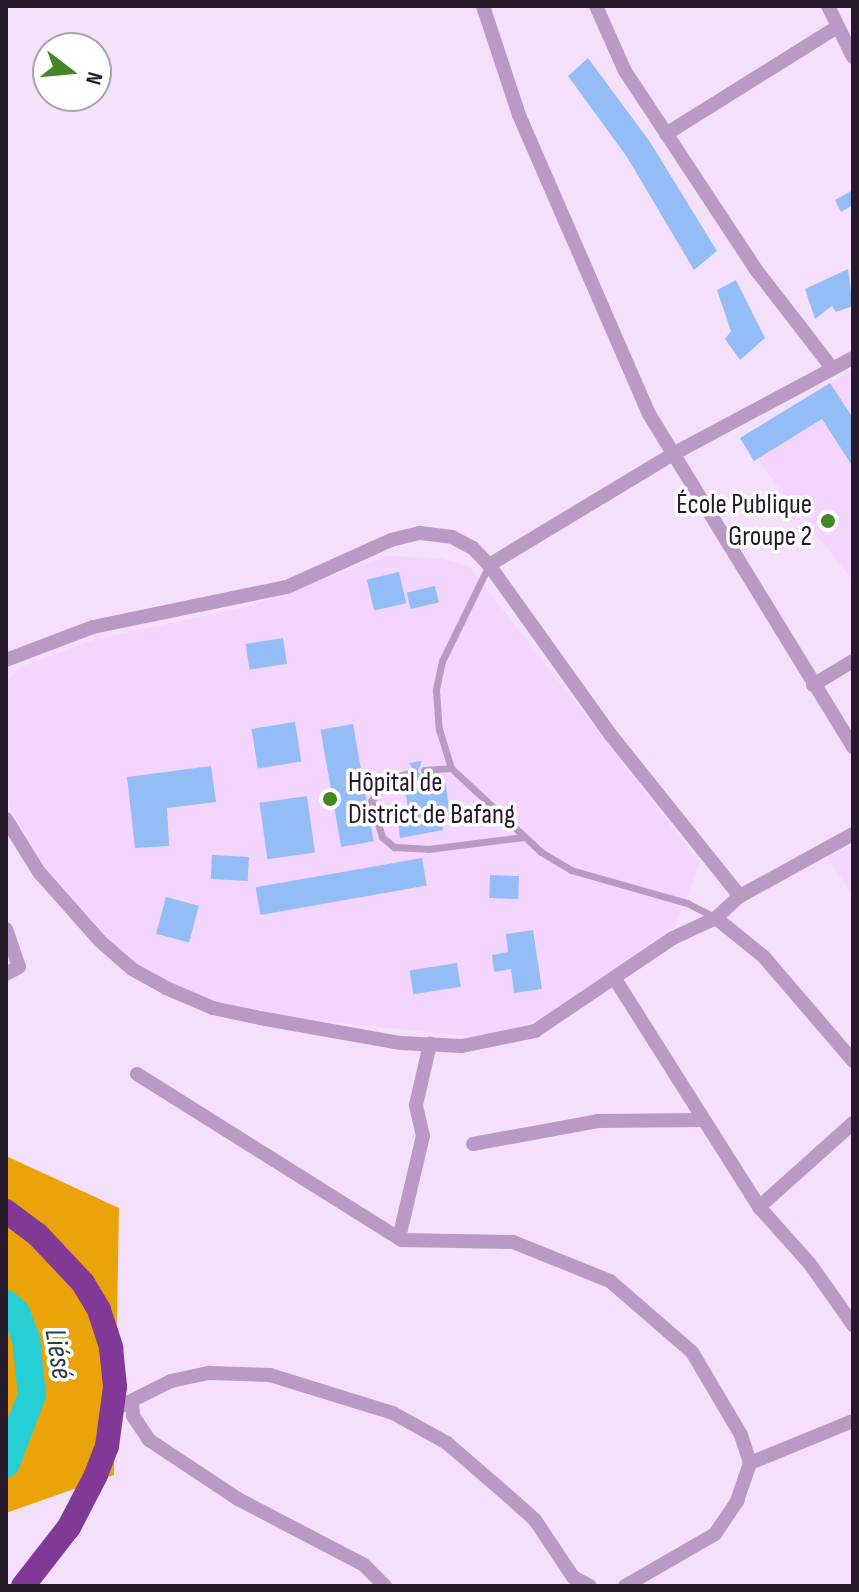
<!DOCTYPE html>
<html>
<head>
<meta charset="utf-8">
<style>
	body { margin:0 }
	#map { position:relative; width:859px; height:1592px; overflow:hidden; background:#f5e0fc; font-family:"Sofia Sans Condensed",sans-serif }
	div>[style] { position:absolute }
	.built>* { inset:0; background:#f3d5fe }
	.forest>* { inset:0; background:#eaa40a }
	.river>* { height:28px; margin:-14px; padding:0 14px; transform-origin:14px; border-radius:14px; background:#25cfd3 }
	.building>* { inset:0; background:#94bdf8; transform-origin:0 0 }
	.lane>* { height:7px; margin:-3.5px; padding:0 3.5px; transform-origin:3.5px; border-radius:3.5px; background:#ba9ac5 }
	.street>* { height:14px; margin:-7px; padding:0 7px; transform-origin:7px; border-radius:7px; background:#ba9ac5 }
	.highway>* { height:24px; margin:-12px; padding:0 12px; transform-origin:12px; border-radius:12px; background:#813997 }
	.dots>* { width:22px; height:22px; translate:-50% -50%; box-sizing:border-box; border:4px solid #fff; border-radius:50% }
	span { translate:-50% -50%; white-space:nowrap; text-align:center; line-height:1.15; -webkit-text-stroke:7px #fff; paint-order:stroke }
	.poi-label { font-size:28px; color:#261a2a }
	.right { translate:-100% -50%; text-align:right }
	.left { translate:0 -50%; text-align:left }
	.water-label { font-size:30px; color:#234343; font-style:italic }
	.frame { position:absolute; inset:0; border:8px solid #261a2a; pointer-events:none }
	.north { position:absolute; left:32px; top:32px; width:80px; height:80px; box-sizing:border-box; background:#fff; border:2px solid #a8a3aa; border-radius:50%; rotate:106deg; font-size:22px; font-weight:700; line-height:32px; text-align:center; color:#261a2a }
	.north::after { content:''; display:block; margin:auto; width:28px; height:36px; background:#448526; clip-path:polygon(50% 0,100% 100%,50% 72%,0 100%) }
</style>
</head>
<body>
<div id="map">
	<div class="built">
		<i style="clip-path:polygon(853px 370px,853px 581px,740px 438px)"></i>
		<i style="clip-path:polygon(388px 556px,440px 558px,469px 566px,700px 863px,675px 926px,541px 1018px,487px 1038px,273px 1016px,189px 993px,132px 964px,47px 869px,11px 810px,6px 788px,6px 683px,18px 668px,90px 641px,253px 605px)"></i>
		<i style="clip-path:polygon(853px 845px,853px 896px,828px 858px)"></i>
	</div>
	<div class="forest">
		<i style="clip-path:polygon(6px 1156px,119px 1208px,114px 1475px,6px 1513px)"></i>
	</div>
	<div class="river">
		<i style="left:6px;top:1304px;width:13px;rotate:42deg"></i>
		<i style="left:16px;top:1313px;width:28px;rotate:69deg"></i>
		<i style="left:26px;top:1339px;width:56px;rotate:83.9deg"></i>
		<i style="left:32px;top:1395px;width:73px;rotate:110.9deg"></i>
	</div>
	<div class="building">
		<i style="clip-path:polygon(588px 58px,650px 142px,717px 251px,694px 270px,627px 157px,568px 76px)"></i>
		<i style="clip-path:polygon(853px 190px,853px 205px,841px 212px,835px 200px)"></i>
		<i style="clip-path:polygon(848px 269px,853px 306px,836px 312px,832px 306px,815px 319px,805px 289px)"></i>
		<i style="clip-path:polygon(736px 280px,765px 338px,740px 360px,725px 339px,731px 331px,717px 290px)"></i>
		<i style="clip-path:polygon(830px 383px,853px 418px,853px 467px,822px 419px,754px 461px,740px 438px)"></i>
		<i style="left:399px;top:572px;width:32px;height:33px;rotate:77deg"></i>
		<i style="left:435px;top:586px;width:17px;height:29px;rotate:77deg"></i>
		<i style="left:283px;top:638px;width:26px;height:38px;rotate:81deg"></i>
		<i style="left:295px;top:722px;width:40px;height:44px;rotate:81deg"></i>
		<i style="left:353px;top:724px;width:119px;height:33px;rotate:80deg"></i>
		<i style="clip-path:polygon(422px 761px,418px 771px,427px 786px,445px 782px,451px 817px,441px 819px,443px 830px,400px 838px,398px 821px,410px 819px,405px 790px,413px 788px,416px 774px,409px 763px)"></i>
		<i style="clip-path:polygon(211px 766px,216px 802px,167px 808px,169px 846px,135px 848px,127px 777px)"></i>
		<i style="left:307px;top:796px;width:57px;height:48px;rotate:82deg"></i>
		<i style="left:212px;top:855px;width:37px;height:24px;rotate:3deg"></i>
		<i style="left:422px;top:858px;width:28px;height:169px;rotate:80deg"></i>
		<i style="left:490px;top:875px;width:29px;height:23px;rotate:2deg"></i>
		<i style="left:166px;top:897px;width:34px;height:38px;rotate:15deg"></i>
		<i style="clip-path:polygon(533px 930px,542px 989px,514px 993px,511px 969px,494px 972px,492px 955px,508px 952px,506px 934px)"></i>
		<i style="left:457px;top:963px;width:24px;height:48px;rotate:81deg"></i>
	</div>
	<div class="lane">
		<i style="left:489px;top:565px;width:107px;rotate:116.1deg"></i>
		<i style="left:442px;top:661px;width:30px;rotate:102deg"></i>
		<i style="left:436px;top:690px;width:39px;rotate:86deg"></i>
		<i style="left:439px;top:729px;width:41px;rotate:72.9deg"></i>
		<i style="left:451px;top:768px;width:123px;rotate:43deg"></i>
		<i style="left:541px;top:852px;width:35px;rotate:31deg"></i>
		<i style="left:571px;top:870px;width:121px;rotate:15.9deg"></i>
		<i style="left:687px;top:903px;width:30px;rotate:27deg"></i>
		<i style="left:424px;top:770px;width:27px;rotate:-4deg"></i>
		<i style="left:410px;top:773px;width:20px;rotate:165deg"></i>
		<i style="left:391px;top:778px;width:30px;rotate:131deg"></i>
		<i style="left:371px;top:801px;width:38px;rotate:73deg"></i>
		<i style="left:382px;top:837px;width:16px;rotate:40deg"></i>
		<i style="left:394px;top:847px;width:34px;rotate:3deg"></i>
		<i style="left:428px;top:849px;width:96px;rotate:-7.2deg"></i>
	</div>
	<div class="street">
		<i style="left:483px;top:6px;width:115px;rotate:71.7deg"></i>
		<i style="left:519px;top:115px;width:326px;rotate:66.5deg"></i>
		<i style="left:649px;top:414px;width:391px;rotate:58.5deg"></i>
		<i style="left:596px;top:6px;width:71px;rotate:66deg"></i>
		<i style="left:625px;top:71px;width:240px;rotate:56.6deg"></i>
		<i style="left:757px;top:271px;width:123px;rotate:52.3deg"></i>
		<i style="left:828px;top:6px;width:57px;rotate:63.9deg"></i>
		<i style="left:666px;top:134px;width:202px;rotate:-32deg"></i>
		<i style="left:489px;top:565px;width:215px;rotate:-31.1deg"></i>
		<i style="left:673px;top:454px;width:204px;rotate:-28.1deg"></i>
		<i style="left:6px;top:660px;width:93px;rotate:-20.8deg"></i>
		<i style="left:93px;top:627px;width:198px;rotate:-11.7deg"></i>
		<i style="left:287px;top:587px;width:114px;rotate:-24.3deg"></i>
		<i style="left:391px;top:540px;width:30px;rotate:-14deg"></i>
		<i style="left:420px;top:533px;width:32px;rotate:7deg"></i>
		<i style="left:452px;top:537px;width:24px;rotate:28deg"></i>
		<i style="left:473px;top:548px;width:23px;rotate:47deg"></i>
		<i style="left:489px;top:565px;width:208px;rotate:54.4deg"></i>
		<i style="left:610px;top:734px;width:208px;rotate:51.3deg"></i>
		<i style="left:813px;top:685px;width:47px;rotate:-31deg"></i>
		<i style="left:6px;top:819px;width:62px;rotate:58.1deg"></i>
		<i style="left:39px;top:872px;width:92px;rotate:48.5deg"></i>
		<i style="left:100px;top:941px;width:43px;rotate:41.2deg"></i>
		<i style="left:132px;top:969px;width:39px;rotate:29deg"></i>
		<i style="left:166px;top:988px;width:51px;rotate:23.1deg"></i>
		<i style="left:213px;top:1008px;width:48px;rotate:12deg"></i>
		<i style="left:260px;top:1018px;width:143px;rotate:10.1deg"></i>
		<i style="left:401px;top:1043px;width:61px;rotate:2.8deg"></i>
		<i style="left:462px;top:1046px;width:75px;rotate:-11.6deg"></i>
		<i style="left:535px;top:1031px;width:166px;rotate:-34deg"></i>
		<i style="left:673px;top:938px;width:47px;rotate:-24.9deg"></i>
		<i style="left:716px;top:918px;width:33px;rotate:-43deg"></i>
		<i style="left:740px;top:896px;width:129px;rotate:-28.8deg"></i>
		<i style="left:716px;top:918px;width:62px;rotate:39.1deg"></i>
		<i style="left:764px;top:957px;width:137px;rotate:49.4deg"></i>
		<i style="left:6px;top:929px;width:40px;rotate:71.1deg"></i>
		<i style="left:19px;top:967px;width:15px;rotate:152deg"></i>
		<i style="left:615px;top:979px;width:270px;rotate:57.7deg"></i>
		<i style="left:759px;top:1207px;width:76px;rotate:48.2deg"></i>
		<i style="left:810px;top:1264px;width:75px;rotate:54.8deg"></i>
		<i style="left:137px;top:1074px;width:313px;rotate:32.1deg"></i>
		<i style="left:402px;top:1240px;width:111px;rotate:1deg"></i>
		<i style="left:513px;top:1242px;width:105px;rotate:21.9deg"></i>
		<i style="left:610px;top:1281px;width:108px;rotate:40.9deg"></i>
		<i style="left:692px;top:1352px;width:96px;rotate:59.4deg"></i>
		<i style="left:741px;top:1435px;width:29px;rotate:72deg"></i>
		<i style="left:473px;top:1144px;width:127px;rotate:-10.4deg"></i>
		<i style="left:598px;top:1121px;width:103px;rotate:-0.6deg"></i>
		<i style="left:759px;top:1207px;width:126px;rotate:-41.8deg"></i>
		<i style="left:399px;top:1238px;width:105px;rotate:-76.8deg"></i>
		<i style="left:423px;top:1136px;width:32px;rotate:-103deg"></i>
		<i style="left:416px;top:1105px;width:63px;rotate:-77.1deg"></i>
		<i style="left:132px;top:1401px;width:15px;rotate:86deg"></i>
		<i style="left:133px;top:1416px;width:29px;rotate:56deg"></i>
		<i style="left:149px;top:1440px;width:107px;rotate:33.5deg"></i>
		<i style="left:238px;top:1499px;width:142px;rotate:27.6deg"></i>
		<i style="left:364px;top:1565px;width:30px;rotate:45deg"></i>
		<i style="left:115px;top:1409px;width:63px;rotate:-26.6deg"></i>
		<i style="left:171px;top:1381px;width:40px;rotate:-12deg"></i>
		<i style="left:210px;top:1373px;width:60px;rotate:1.9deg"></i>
		<i style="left:270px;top:1375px;width:129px;rotate:17.2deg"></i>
		<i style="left:393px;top:1413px;width:62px;rotate:29.1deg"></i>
		<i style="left:447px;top:1443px;width:90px;rotate:40.9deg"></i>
		<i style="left:515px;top:1502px;width:27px;rotate:42deg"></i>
		<i style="left:535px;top:1520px;width:69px;rotate:56.3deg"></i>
		<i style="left:573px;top:1577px;width:19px;rotate:28deg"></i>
		<i style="left:625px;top:1586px;width:104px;rotate:-30deg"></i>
		<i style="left:715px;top:1534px;width:40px;rotate:-56deg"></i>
		<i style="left:737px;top:1501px;width:40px;rotate:-71.1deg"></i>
		<i style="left:750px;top:1463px;width:111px;rotate:-22.2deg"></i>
	</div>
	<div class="highway">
		<i style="left:6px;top:1211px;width:39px;rotate:37deg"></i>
		<i style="left:37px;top:1234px;width:67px;rotate:46.8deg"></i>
		<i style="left:83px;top:1283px;width:31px;rotate:59deg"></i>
		<i style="left:99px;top:1310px;width:40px;rotate:72deg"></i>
		<i style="left:111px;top:1348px;width:39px;rotate:84deg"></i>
		<i style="left:115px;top:1387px;width:60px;rotate:97.7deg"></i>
		<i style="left:107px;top:1446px;width:31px;rotate:111deg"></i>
		<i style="left:96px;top:1475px;width:59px;rotate:117.4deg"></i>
		<i style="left:69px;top:1527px;width:75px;rotate:127.9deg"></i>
	</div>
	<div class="dots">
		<i style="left:828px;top:521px;background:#448526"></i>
		<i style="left:330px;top:799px;background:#448526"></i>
	</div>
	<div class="poi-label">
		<span class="right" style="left:812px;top:521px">École Publique<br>Groupe 2</span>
		<span class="left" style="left:348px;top:799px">Hôpital de<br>District de Bafang</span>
	</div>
	<div class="water-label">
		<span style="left:58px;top:1354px;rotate:81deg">Liésé</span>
	</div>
	<div class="frame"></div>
	<div class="north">N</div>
</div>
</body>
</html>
